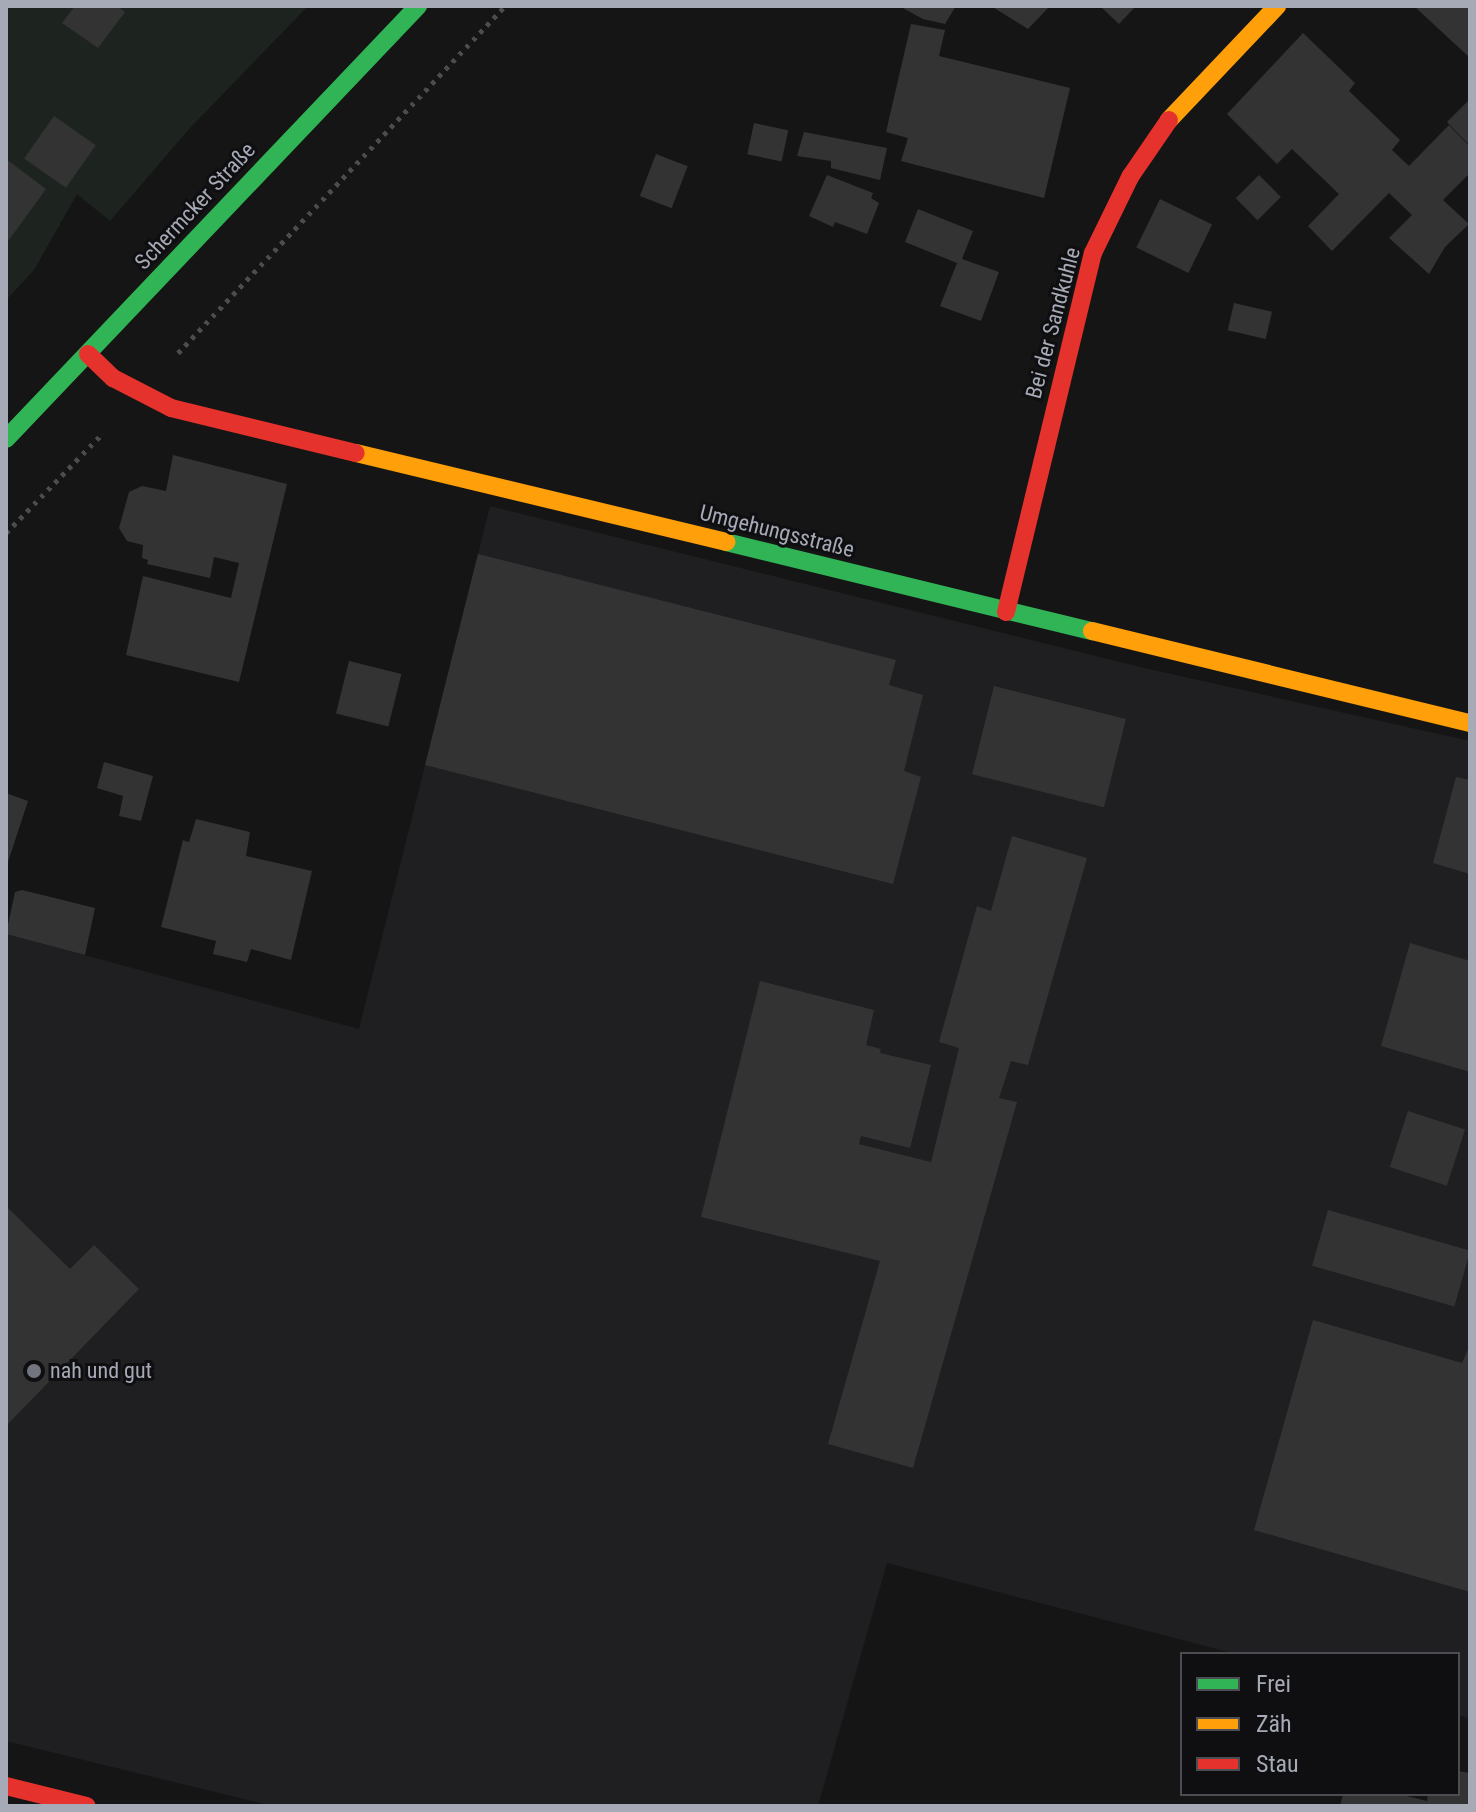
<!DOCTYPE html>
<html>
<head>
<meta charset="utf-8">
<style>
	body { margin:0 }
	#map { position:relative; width:1476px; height:1812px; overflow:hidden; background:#151515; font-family:"Roboto Condensed",sans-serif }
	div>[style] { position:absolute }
	.built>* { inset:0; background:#1f1f21 }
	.green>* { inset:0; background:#1d241f }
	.building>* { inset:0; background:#333334; transform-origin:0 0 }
	.path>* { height:5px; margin-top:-2.5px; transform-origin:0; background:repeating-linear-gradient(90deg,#4b4b50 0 4px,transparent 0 10px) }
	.fast>* { height:18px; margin:-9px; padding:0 9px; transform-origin:9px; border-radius:9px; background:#30b455 }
	.slow>* { height:18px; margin:-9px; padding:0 9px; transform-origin:9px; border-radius:9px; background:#ff9f0a }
	.jam>* { height:18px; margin:-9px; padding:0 9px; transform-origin:9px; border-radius:9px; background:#e5322d }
	.dots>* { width:22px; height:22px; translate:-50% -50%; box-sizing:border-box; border:4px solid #0f0f11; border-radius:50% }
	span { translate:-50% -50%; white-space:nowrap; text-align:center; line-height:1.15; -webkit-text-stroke:6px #0f0f11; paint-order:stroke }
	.street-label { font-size:22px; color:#a6a9b6 }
	.poi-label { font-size:22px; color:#a6a9b6 }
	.left { translate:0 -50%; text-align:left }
	.frame { position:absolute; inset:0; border:8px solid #a6a9b6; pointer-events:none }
	.legend { position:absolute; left:1180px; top:1652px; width:280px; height:144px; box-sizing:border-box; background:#0f0f11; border:2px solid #4b4d53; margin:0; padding:10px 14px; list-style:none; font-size:24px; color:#a6a9b6 }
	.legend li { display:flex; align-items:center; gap:16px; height:40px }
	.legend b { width:40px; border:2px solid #4b4d53 }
</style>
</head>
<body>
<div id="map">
	<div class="built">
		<i style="clip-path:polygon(490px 506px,1140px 667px,1470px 741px,1470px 1719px,1458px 1715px,1458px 1654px,1236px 1654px,887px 1563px,818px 1806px,272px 1806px,6px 1741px,6px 934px,359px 1029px)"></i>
	</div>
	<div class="green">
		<i style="clip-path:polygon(6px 6px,308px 6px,190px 128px,110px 221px,77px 194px,34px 270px,6px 300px)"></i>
	</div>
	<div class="building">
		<i style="clip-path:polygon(75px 6px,117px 6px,125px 12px,98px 48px,62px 23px)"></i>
		<i style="clip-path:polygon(899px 6px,956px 6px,945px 24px,923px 19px)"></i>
		<i style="clip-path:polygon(991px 6px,1050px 6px,1028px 29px)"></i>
		<i style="clip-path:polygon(1100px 6px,1136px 6px,1119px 24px)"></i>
		<i style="clip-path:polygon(1414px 6px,1470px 6px,1470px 58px)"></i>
		<i style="clip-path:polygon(911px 24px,945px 30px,939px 56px,1070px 88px,1044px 198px,901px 161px,908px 138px,886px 132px)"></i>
		<i style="clip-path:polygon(1303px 33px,1355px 83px,1349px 91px,1400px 140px,1392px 150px,1409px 166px,1449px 125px,1470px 147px,1470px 173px,1443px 200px,1469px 224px,1445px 247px,1429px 274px,1389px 238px,1412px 215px,1389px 193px,1332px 251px,1308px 226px,1339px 194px,1292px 149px,1277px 164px,1227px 114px)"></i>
		<i style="clip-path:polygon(1470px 99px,1470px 146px,1447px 122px)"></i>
		<i style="left:54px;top:116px;width:51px;height:52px;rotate:35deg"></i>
		<i style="left:754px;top:123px;width:35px;height:32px;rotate:12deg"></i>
		<i style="clip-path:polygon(804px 132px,887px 148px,880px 180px,831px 168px,831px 161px,797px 156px)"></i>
		<i style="left:656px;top:154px;width:34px;height:45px;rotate:21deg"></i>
		<i style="clip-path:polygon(6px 159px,46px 189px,9px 240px,6px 238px)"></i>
		<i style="clip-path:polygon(827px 175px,873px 193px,871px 198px,879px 203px,867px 234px,835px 222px,833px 227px,809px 216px)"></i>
		<i style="left:1259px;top:175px;width:31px;height:33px;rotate:45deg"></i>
		<i style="left:1160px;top:199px;width:58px;height:54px;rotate:26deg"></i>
		<i style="clip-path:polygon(918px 209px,973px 231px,962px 259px,999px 272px,981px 321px,940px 306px,957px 263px,905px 242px)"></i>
		<i style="left:1234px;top:303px;width:39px;height:28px;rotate:13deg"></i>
		<i style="clip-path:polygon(173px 455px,287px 484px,239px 682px,126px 655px,143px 576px,231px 598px,233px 589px,239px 563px,214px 557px,210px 578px,147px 564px,148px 560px,142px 558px,143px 545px,127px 541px,119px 528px,129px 492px,142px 486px,166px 491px)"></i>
		<i style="clip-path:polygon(478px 554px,896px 660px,889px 685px,923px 695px,904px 771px,921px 777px,893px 884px,425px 765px)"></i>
		<i style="left:349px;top:661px;width:54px;height:54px;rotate:14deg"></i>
		<i style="left:994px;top:686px;width:136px;height:91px;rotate:14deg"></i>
		<i style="clip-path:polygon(104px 762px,153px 776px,141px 821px,119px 816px,123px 796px,97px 788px)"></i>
		<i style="clip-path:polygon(1456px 777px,1470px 780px,1470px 874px,1433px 863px)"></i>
		<i style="clip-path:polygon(6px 793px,28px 801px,7px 865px,6px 865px)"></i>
		<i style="clip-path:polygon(196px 819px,250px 832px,246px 856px,312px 871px,291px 960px,251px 949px,247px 962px,213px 954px,216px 941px,161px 927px,183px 840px,189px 842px)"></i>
		<i style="clip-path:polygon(1012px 836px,1087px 858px,1028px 1065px,1011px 1061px,999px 1098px,1017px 1102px,913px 1468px,828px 1444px,880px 1261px,701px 1217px,760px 981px,874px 1010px,866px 1045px,881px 1049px,880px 1053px,931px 1065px,910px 1148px,861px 1136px,859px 1144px,931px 1162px,959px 1048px,939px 1042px,977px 906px,991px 911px)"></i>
		<i style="clip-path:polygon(22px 890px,95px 908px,85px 955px,6px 934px,15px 892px)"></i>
		<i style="clip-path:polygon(1410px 943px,1470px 961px,1470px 1072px,1381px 1046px)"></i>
		<i style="left:1408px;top:1111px;width:60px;height:59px;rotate:18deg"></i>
		<i style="clip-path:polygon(6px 1206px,70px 1269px,94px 1245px,139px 1289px,6px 1426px)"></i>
		<i style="left:1328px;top:1210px;width:148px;height:58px;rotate:16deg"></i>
		<i style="clip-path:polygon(1313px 1320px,1462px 1363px,1470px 1345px,1470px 1592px,1254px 1530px)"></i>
		<i style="clip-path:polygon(1458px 1771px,1470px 1773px,1470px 1806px,1340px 1806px,1343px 1794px,1399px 1794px,1427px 1801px,1428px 1794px,1458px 1794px)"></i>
	</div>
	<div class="path">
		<i style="left:178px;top:353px;width:477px;rotate:-46.7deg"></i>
		<i style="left:6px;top:533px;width:139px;rotate:-45.9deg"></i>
	</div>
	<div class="fast">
		<i style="left:6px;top:439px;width:598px;rotate:-46.42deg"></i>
		<i style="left:726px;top:542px;width:377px;rotate:13.7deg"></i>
	</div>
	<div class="slow">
		<i style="left:1169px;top:120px;width:157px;rotate:-46.5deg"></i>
		<i style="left:356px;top:453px;width:381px;rotate:13.5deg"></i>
		<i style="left:1092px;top:631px;width:389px;rotate:13.7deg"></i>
	</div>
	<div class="jam">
		<i style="left:88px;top:354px;width:35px;rotate:44deg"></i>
		<i style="left:113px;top:378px;width:65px;rotate:27.3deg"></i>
		<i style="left:171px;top:408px;width:190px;rotate:13.7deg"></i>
		<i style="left:1006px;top:612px;width:369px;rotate:-76.4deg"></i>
		<i style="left:1093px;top:253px;width:85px;rotate:-64deg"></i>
		<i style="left:1130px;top:177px;width:69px;rotate:-55.6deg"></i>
		<i style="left:6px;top:1786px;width:83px;rotate:13.9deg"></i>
	</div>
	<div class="dots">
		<i style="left:34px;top:1371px;background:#73757e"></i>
	</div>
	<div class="street-label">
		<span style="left:195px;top:206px;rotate:-47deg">Schermcker Straße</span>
		<span style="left:1053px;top:323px;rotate:-75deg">Bei der Sandkuhle</span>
		<span style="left:777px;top:531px;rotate:14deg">Umgehungsstraße</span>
	</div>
	<div class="poi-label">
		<span class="left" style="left:50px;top:1371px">nah und gut</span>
	</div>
	<div class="frame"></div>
	<ul class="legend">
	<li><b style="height:10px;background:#30b455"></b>Frei</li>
	<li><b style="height:10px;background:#ff9f0a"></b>Zäh</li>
	<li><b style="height:10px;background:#e5322d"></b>Stau</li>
	</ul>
</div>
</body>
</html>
